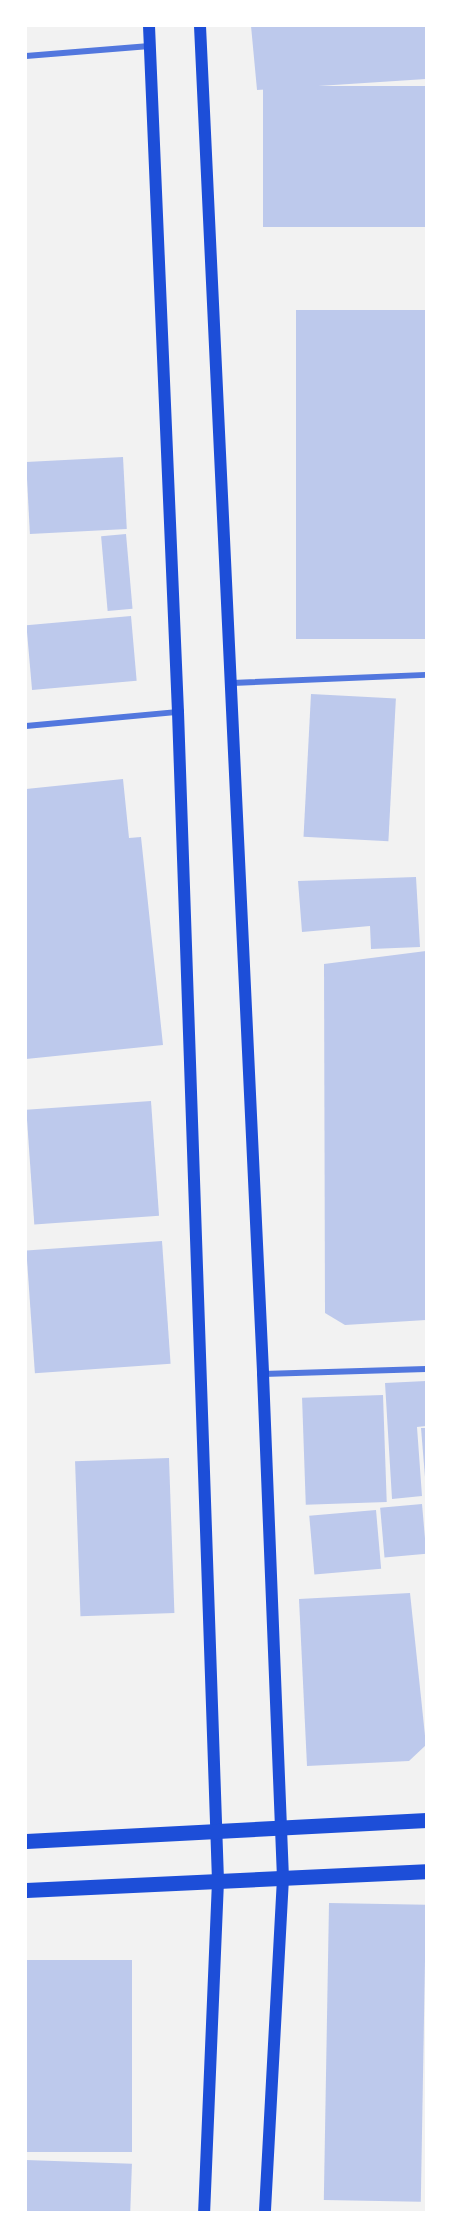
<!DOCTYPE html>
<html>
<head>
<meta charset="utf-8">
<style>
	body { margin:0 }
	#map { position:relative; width:452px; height:2238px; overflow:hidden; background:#f2f2f2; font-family:Signika,sans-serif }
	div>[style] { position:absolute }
	.building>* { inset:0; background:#bdc9ec; transform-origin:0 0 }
	.minor>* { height:6px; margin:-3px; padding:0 3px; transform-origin:3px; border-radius:3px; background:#5277de }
	.secondary>* { height:12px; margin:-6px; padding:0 6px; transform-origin:6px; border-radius:6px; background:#1d4ed8 }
	.primary>* { height:15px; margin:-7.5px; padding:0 7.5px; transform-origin:7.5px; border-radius:7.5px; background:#1d4ed8 }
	span { translate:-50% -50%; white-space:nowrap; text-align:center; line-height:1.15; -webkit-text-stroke:6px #fff; paint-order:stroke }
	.frame { position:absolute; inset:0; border:27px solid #fff; pointer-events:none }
</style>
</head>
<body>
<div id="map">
	<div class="building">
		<i style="clip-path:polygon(251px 26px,426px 26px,426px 79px,257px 90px)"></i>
		<i style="left:426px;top:86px;width:141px;height:163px;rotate:90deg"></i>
		<i style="left:426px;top:310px;width:329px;height:130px;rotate:90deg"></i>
		<i style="left:123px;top:457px;width:72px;height:97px;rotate:87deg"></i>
		<i style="left:126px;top:534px;width:75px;height:25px;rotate:85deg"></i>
		<i style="left:131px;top:616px;width:65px;height:105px;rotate:85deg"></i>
		<i style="left:311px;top:694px;width:85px;height:143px;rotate:3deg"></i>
		<i style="clip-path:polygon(123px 779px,129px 838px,141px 837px,163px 1045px,26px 1059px,26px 789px)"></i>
		<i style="clip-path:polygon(416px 877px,420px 947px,371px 949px,370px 926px,302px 932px,298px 881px)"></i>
		<i style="clip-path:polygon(426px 951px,426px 1320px,345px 1325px,325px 1313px,324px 964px)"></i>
		<i style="left:151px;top:1101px;width:115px;height:125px;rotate:86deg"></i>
		<i style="left:162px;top:1241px;width:123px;height:136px;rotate:86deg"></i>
		<i style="clip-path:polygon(426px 1381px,426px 1426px,417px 1427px,422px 1496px,392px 1499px,385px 1383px)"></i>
		<i style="left:383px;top:1395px;width:107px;height:81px;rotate:88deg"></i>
		<i style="clip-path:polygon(421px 1428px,426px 1428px,426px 1477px,425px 1477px)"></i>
		<i style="left:169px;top:1458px;width:155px;height:94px;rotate:88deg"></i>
		<i style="left:422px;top:1504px;width:50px;height:42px;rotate:85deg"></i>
		<i style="left:376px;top:1510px;width:59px;height:67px;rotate:85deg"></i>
		<i style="clip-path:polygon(410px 1593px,426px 1745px,409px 1761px,307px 1766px,299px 1599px)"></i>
		<i style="left:329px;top:1903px;width:97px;height:297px;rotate:1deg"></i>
		<i style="left:26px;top:1960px;width:106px;height:192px"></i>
		<i style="left:26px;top:2160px;width:106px;height:52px;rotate:2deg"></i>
	</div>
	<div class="minor">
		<i style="left:26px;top:56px;width:124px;rotate:-4.6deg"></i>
		<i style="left:232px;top:683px;width:194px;rotate:-2.4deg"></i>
		<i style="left:26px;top:726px;width:153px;rotate:-5.3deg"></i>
		<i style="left:263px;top:1374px;width:163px;rotate:-1.8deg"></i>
	</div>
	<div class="secondary">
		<i style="left:149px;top:26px;width:687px;rotate:87.58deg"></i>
		<i style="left:178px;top:712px;width:1170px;rotate:88.04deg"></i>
		<i style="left:218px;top:1881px;width:331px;rotate:92.4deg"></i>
		<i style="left:200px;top:26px;width:1349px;rotate:87.32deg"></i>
		<i style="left:263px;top:1374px;width:504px;rotate:87.73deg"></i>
		<i style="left:283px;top:1878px;width:334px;rotate:93.1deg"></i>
	</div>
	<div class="primary">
		<i style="left:26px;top:1841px;width:401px;rotate:-3deg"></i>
		<i style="left:26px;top:1890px;width:400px;rotate:-2.7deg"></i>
	</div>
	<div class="frame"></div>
</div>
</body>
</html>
